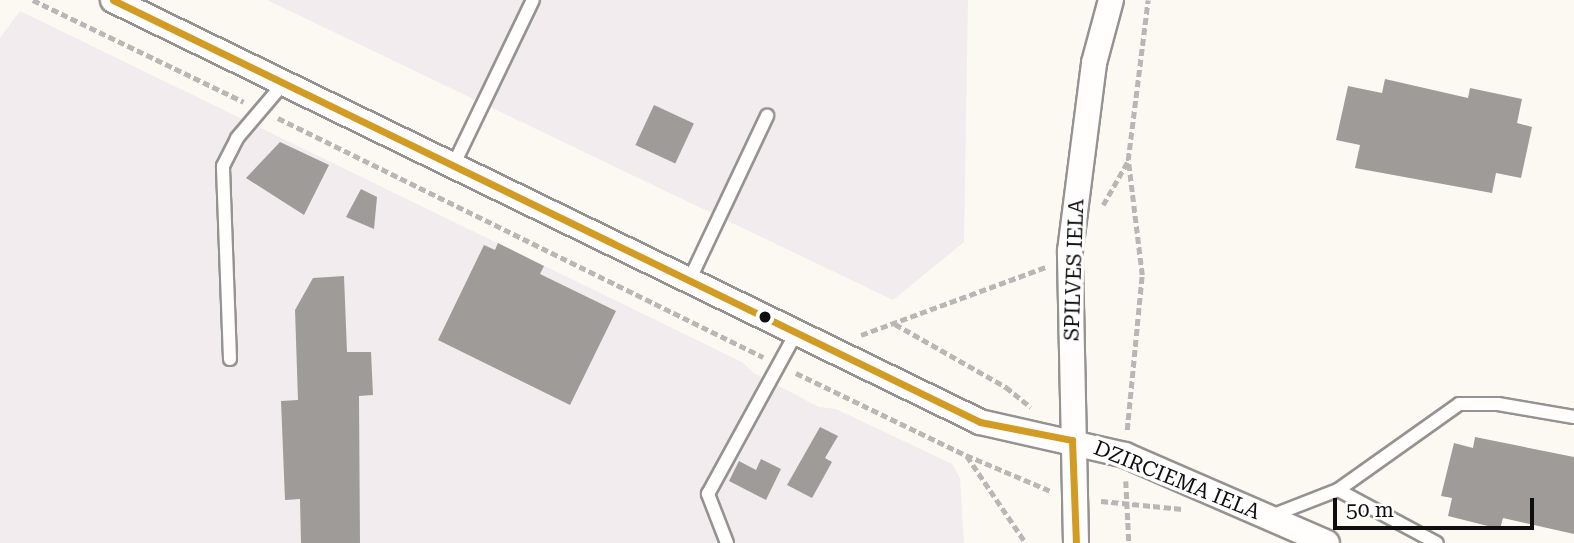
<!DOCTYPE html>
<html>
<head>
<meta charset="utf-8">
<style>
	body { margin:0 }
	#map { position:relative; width:1574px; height:543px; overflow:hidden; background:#fcf8f2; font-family:"Roboto Serif",serif }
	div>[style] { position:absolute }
	.industrial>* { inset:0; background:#f2ecef }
	.building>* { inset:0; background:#9e9b98; transform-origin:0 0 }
	.path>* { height:4.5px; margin-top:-2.25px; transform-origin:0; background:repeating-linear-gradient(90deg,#b8b7b6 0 7px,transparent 0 10.5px) }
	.roads { filter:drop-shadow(2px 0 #959391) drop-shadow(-2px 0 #959391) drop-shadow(0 2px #959391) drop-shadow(0 -2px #959391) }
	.lane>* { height:12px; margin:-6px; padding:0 6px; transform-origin:6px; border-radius:6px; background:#fffefd }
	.street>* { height:24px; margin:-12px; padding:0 12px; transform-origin:12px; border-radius:12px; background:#fffefd }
	.bus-1>* { height:7px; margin:-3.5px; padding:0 3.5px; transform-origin:3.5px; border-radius:3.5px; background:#d29b23 }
	.dots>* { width:19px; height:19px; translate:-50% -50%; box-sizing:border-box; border:4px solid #fff; border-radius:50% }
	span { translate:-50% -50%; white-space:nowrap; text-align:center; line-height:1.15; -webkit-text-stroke:7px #fff; paint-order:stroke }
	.street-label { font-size:21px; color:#0e0e0e }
	.scale { position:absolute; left:1333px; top:498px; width:201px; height:32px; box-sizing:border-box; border:4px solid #0e0e0e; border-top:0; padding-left:9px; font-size:21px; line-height:24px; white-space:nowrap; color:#0e0e0e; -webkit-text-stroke:5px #fff; paint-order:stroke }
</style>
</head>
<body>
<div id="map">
	<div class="industrial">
		<i style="clip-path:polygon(267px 0,968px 0,964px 242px,893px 300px)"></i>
		<i style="clip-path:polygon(20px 11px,742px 362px,754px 373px,819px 407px,836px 409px,952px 464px,960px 478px,964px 543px,0 543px,0 38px)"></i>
	</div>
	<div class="building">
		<i style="clip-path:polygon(1385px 79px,1468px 98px,1470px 88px,1522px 99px,1517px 123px,1532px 127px,1521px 178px,1496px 173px,1492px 193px,1355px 168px,1360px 145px,1336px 140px,1348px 86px,1382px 93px)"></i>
		<i style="left:654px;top:105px;width:44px;height:44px;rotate:25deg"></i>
		<i style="clip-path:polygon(280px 142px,329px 165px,304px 215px,246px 178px)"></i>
		<i style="clip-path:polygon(361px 189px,377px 197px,374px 229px,346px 217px)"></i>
		<i style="clip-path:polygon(498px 243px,544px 266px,540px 274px,616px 311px,570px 405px,438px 340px,484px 245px,495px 250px)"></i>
		<i style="clip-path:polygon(344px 276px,347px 352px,371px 352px,373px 395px,359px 396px,360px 543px,301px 543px,300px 499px,285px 500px,281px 401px,298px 400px,295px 310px,313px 278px)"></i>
		<i style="clip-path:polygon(820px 427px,838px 436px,825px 458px,832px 462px,812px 498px,787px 485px)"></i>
		<i style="clip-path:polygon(1475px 437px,1574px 457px,1574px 534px,1503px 518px,1500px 529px,1448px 516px,1452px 498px,1441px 496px,1454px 443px,1473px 448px)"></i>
		<i style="clip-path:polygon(761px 459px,781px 469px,766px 500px,729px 481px,739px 461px,756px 470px)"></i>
	</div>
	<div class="path">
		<i style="left:33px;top:0;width:234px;rotate:25.8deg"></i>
		<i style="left:278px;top:118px;width:541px;rotate:26.23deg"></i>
		<i style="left:1103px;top:205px;width:51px;rotate:-60.4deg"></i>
		<i style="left:895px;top:324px;width:128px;rotate:29.6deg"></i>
		<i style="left:1006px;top:387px;width:32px;rotate:39deg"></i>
		<i style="left:861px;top:335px;width:197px;rotate:-20.2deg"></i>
		<i style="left:796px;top:373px;width:189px;rotate:25.8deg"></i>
		<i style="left:966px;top:455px;width:92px;rotate:23deg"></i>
		<i style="left:1127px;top:430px;width:156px;rotate:-84.5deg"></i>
		<i style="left:1142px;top:275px;width:116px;rotate:-96.9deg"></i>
		<i style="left:1128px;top:160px;width:161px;rotate:-82.9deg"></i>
		<i style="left:967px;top:456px;width:105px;rotate:55.9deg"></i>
		<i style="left:1126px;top:481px;width:62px;rotate:87.2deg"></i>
		<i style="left:1101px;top:501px;width:82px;rotate:5.6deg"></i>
	</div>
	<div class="roads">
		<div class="lane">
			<i style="left:453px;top:166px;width:184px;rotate:-64.3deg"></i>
			<i style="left:689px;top:281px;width:183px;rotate:-64.7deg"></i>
			<i style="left:230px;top:359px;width:193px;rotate:-92.1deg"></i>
			<i style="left:223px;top:166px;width:31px;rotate:-63deg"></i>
			<i style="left:237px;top:138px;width:71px;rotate:-49.6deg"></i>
			<i style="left:1338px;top:490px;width:112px;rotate:28.2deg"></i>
			<i style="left:1271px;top:516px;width:72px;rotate:-21.2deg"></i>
			<i style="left:1338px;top:490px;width:148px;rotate:-35.4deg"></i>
			<i style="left:1459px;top:404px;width:39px"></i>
			<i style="left:1498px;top:404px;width:77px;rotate:9.7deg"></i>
			<i style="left:727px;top:543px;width:53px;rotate:-111.2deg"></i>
			<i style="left:708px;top:494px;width:183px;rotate:-61.3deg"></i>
		</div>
		<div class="street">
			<i style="left:113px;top:0;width:964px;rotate:25.95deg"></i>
			<i style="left:980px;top:422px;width:149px;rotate:12.8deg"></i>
			<i style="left:1125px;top:455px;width:220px;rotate:23.5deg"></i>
			<i style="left:1076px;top:543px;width:292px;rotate:-91.2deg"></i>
			<i style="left:1070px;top:251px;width:190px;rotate:-82.7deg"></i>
			<i style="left:1094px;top:63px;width:65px;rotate:-74.9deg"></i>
		</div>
	</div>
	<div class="bus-1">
		<i style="left:113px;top:0;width:964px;rotate:25.95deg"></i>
		<i style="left:980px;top:422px;width:94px;rotate:11.1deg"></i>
		<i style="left:1072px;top:440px;width:103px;rotate:87.8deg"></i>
	</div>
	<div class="dots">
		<i style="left:765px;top:317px;background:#0e0e0e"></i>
	</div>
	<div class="street-label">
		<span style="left:1074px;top:270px;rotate:-88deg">SPILVES IELA</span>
		<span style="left:1177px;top:480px;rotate:22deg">DZIRCIEMA IELA</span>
	</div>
	<div class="scale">50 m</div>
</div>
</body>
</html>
